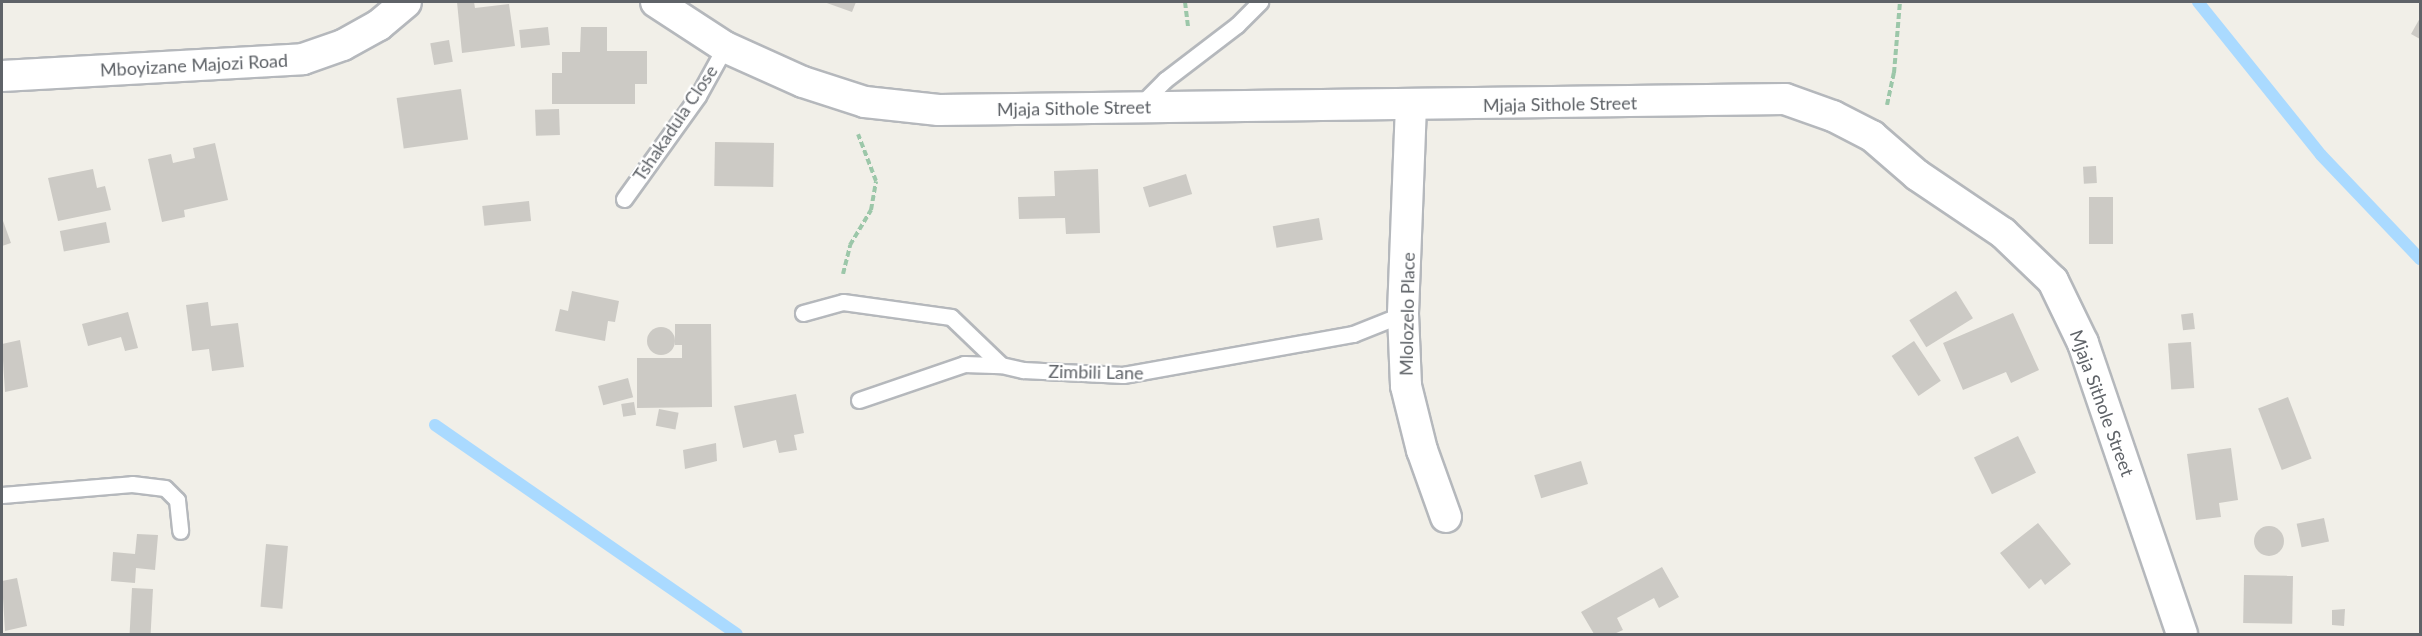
<!DOCTYPE html>
<html>
<head>
<meta charset="utf-8">
<style>
	body { margin:0 }
	#map { position:relative; width:2422px; height:636px; overflow:hidden; background:#f1efe8; font-family:Lato,sans-serif }
	div>[style] { position:absolute }
	.stream>* { height:12px; margin:-6px; padding:0 6px; transform-origin:6px; border-radius:6px; background:#aadaff }
	.building>* { inset:0; background:#cccac5; transform-origin:0 0 }
	.round { border-radius:50% }
	.path>* { height:4px; margin-top:-2px; transform-origin:0; background:repeating-linear-gradient(90deg,#9cc7a9 0 6px,transparent 0 9px) }
	.roads { filter:drop-shadow(2px 0 #b5b8bc) drop-shadow(-2px 0 #b5b8bc) drop-shadow(0 2px #b5b8bc) drop-shadow(0 -2px #b5b8bc) }
	.lane>* { height:15px; margin:-7.5px; padding:0 7.5px; transform-origin:7.5px; border-radius:7.5px; background:#fff }
	.street>* { height:30px; margin:-15px; padding:0 15px; transform-origin:15px; border-radius:15px; background:#fff }
	span { translate:-50% -50%; white-space:nowrap; text-align:center; line-height:1.15; -webkit-text-stroke:4.5px #fff; paint-order:stroke }
	.street-label { font-size:18px; color:#5f6368 }
	.frame { position:absolute; inset:0; border:3px solid #5f6368; pointer-events:none }
</style>
</head>
<body>
<div id="map">
	<div class="stream">
		<i style="left:2198px;top:2px;width:196px;rotate:51.2deg"></i>
		<i style="left:2321px;top:155px;width:144px;rotate:46.4deg"></i>
		<i style="left:435px;top:425px;width:367px;rotate:34.7deg"></i>
	</div>
	<div class="building">
		<i style="clip-path:polygon(457px 2px,474px 2px,475px 8px,509px 4px,515px 46px,462px 53px)"></i>
		<i style="clip-path:polygon(824px 2px,856px 2px,852px 12px)"></i>
		<i style="clip-path:polygon(2420px 18px,2420px 39px,2411px 34px)"></i>
		<i style="left:548px;top:27px;width:18px;height:29px;rotate:84deg"></i>
		<i style="clip-path:polygon(581px 27px,607px 27px,607px 51px,647px 51px,647px 84px,635px 84px,635px 104px,552px 104px,552px 73px,562px 73px,562px 52px,580px 52px)"></i>
		<i style="left:449px;top:40px;width:22px;height:19px;rotate:80deg"></i>
		<i style="left:461px;top:89px;width:51px;height:65px;rotate:82deg"></i>
		<i style="left:559px;top:109px;width:26px;height:24px;rotate:88deg"></i>
		<i style="left:715px;top:142px;width:59px;height:44px;rotate:1deg"></i>
		<i style="clip-path:polygon(215px 143px,228px 200px,184px 210px,185px 217px,162px 222px,148px 159px,171px 154px,173px 163px,195px 158px,193px 148px)"></i>
		<i style="left:2096px;top:166px;width:17px;height:13px;rotate:87deg"></i>
		<i style="clip-path:polygon(93px 169px,97px 188px,105px 186px,111px 210px,58px 221px,48px 178px)"></i>
		<i style="clip-path:polygon(1098px 169px,1100px 233px,1066px 234px,1065px 218px,1019px 219px,1018px 197px,1055px 196px,1054px 171px)"></i>
		<i style="left:1186px;top:174px;width:21px;height:45px;rotate:73deg"></i>
		<i style="left:2089px;top:197px;width:24px;height:47px"></i>
		<i style="left:529px;top:201px;width:20px;height:47px;rotate:84deg"></i>
		<i style="clip-path:polygon(2px 218px,11px 243px,2px 246px)"></i>
		<i style="left:1319px;top:218px;width:22px;height:47px;rotate:80deg"></i>
		<i style="left:106px;top:222px;width:21px;height:47px;rotate:79deg"></i>
		<i style="clip-path:polygon(572px 291px,619px 301px,615px 322px,608px 321px,605px 341px,555px 331px,560px 309px,568px 311px)"></i>
		<i style="left:1956px;top:291px;width:32px;height:55px;rotate:58deg"></i>
		<i style="clip-path:polygon(208px 302px,211px 326px,238px 323px,244px 367px,212px 371px,209px 349px,192px 351px,186px 305px)"></i>
		<i style="clip-path:polygon(128px 312px,138px 348px,125px 351px,121px 337px,88px 346px,82px 324px)"></i>
		<i style="clip-path:polygon(2013px 313px,2039px 370px,2011px 383px,2006px 372px,1963px 390px,1943px 343px)"></i>
		<i style="left:2193px;top:313px;width:16px;height:12px;rotate:83deg"></i>
		<i style="clip-path:polygon(675px 324px,711px 324px,712px 407px,637px 408px,637px 358px,682px 358px,682px 345px,675px 345px)"></i>
		<i class="round" style="left:647px;top:327px;width:28px;height:28px"></i>
		<i style="clip-path:polygon(20px 340px,28px 387px,5px 392px,2px 344px)"></i>
		<i style="left:1914px;top:341px;width:48px;height:27px;rotate:56deg"></i>
		<i style="left:2191px;top:342px;width:46px;height:23px;rotate:86deg"></i>
		<i style="left:628px;top:378px;width:20px;height:31px;rotate:75deg"></i>
		<i style="clip-path:polygon(796px 394px,804px 433px,794px 435px,797px 450px,779px 453px,776px 440px,743px 448px,734px 406px)"></i>
		<i style="left:2288px;top:397px;width:66px;height:32px;rotate:69deg"></i>
		<i style="left:634px;top:402px;width:13px;height:13px;rotate:81deg"></i>
		<i style="left:659px;top:409px;width:20px;height:17px;rotate:11deg"></i>
		<i style="left:2018px;top:436px;width:41px;height:49px;rotate:64deg"></i>
		<i style="clip-path:polygon(716px 443px,717px 461px,685px 469px,683px 450px)"></i>
		<i style="clip-path:polygon(2231px 448px,2238px 500px,2219px 503px,2221px 517px,2196px 520px,2187px 454px)"></i>
		<i style="left:1581px;top:461px;width:24px;height:49px;rotate:73deg"></i>
		<i style="left:2324px;top:518px;width:24px;height:28px;rotate:78deg"></i>
		<i style="clip-path:polygon(2038px 523px,2071px 564px,2045px 585px,2041px 579px,2029px 589px,2000px 553px)"></i>
		<i class="round" style="left:2254px;top:526px;width:30px;height:30px"></i>
		<i style="clip-path:polygon(137px 534px,158px 535px,155px 570px,136px 568px,135px 583px,111px 581px,113px 552px,135px 554px)"></i>
		<i style="left:266px;top:544px;width:22px;height:63px;rotate:5deg"></i>
		<i style="clip-path:polygon(1662px 567px,1679px 597px,1659px 608px,1654px 598px,1617px 618px,1623px 630px,1614px 634px,1594px 634px,1581px 612px)"></i>
		<i style="left:2244px;top:575px;width:49px;height:48px;rotate:1deg"></i>
		<i style="clip-path:polygon(17px 578px,27px 626px,5px 631px,2px 581px)"></i>
		<i style="left:132px;top:588px;width:21px;height:46px;rotate:3deg"></i>
		<i style="clip-path:polygon(2345px 609px,2344px 626px,2332px 625px,2332px 610px)"></i>
	</div>
	<div class="path">
		<i style="left:1185px;top:2px;width:26px;rotate:83deg"></i>
		<i style="left:1887px;top:105px;width:33px;rotate:-78deg"></i>
		<i style="left:1894px;top:73px;width:71px;rotate:-85.2deg"></i>
		<i style="left:843px;top:274px;width:30px;rotate:-76deg"></i>
		<i style="left:850px;top:245px;width:41px;rotate:-59deg"></i>
		<i style="left:871px;top:210px;width:29px;rotate:-80deg"></i>
		<i style="left:876px;top:181px;width:50px;rotate:-111deg"></i>
	</div>
	<div class="roads">
		<div class="lane">
			<i style="left:1139px;top:106px;width:37px;rotate:-45deg"></i>
			<i style="left:1165px;top:80px;width:91px;rotate:-37.4deg"></i>
			<i style="left:1237px;top:25px;width:33px;rotate:-45deg"></i>
			<i style="left:624px;top:199px;width:127px;rotate:-54.3deg"></i>
			<i style="left:698px;top:96px;width:56px;rotate:-61.1deg"></i>
			<i style="left:803px;top:313px;width:41px;rotate:-15.4deg"></i>
			<i style="left:843px;top:302px;width:109px;rotate:7.9deg"></i>
			<i style="left:951px;top:317px;width:69px;rotate:43.8deg"></i>
			<i style="left:1001px;top:365px;width:23px;rotate:13deg"></i>
			<i style="left:1023px;top:370px;width:100px;rotate:2.9deg"></i>
			<i style="left:1123px;top:375px;width:234px;rotate:-10.1deg"></i>
			<i style="left:1353px;top:334px;width:54px;rotate:-21.8deg"></i>
			<i style="left:859px;top:400px;width:111px;rotate:-18.9deg"></i>
			<i style="left:964px;top:364px;width:37px;rotate:2deg"></i>
			<i style="left:2px;top:495px;width:130px;rotate:-4.8deg"></i>
			<i style="left:132px;top:484px;width:33px;rotate:7deg"></i>
			<i style="left:165px;top:488px;width:17px;rotate:45deg"></i>
			<i style="left:177px;top:500px;width:31px;rotate:84deg"></i>
		</div>
		<div class="street">
			<i style="left:656px;top:2px;width:82px;rotate:33.1deg"></i>
			<i style="left:725px;top:47px;width:85px;rotate:24.2deg"></i>
			<i style="left:803px;top:82px;width:65px;rotate:17.9deg"></i>
			<i style="left:865px;top:102px;width:74px;rotate:6.2deg"></i>
			<i style="left:939px;top:110px;width:846px;rotate:-0.74deg"></i>
			<i style="left:1785px;top:99px;width:51px;rotate:19.5deg"></i>
			<i style="left:1833px;top:116px;width:44px;rotate:27.1deg"></i>
			<i style="left:1872px;top:136px;width:60px;rotate:40.9deg"></i>
			<i style="left:1917px;top:175px;width:104px;rotate:34deg"></i>
			<i style="left:2003px;top:233px;width:69px;rotate:43.8deg"></i>
			<i style="left:2053px;top:281px;width:69px;rotate:64.2deg"></i>
			<i style="left:2083px;top:343px;width:307px;rotate:71.2deg"></i>
			<i style="left:2px;top:76px;width:301px;rotate:-3.2deg"></i>
			<i style="left:303px;top:59px;width:42px;rotate:-19.3deg"></i>
			<i style="left:343px;top:45px;width:41px;rotate:-29.1deg"></i>
			<i style="left:379px;top:25px;width:35px;rotate:-40deg"></i>
			<i style="left:1411px;top:105px;width:209px;rotate:92.2deg"></i>
			<i style="left:1403px;top:314px;width:72px;rotate:87.6deg"></i>
			<i style="left:1406px;top:386px;width:66px;rotate:76deg"></i>
			<i style="left:1422px;top:450px;width:71px;rotate:70.3deg"></i>
		</div>
	</div>
	<div class="street-label">
		<span style="left:194px;top:65px;rotate:-3deg">Mboyizane Majozi Road</span>
		<span style="left:1560px;top:104px;rotate:-1deg">Mjaja Sithole Street</span>
		<span style="left:1074px;top:108px;rotate:-1deg">Mjaja Sithole Street</span>
		<span style="left:675px;top:123px;rotate:-56deg">Tshakadula Close</span>
		<span style="left:1407px;top:314px;rotate:-89deg">Mlolozelo Place</span>
		<span style="left:1096px;top:372px;rotate:1deg">Zimbili Lane</span>
		<span style="left:2102px;top:403px;rotate:70deg">Mjaja Sithole Street</span>
	</div>
	<div class="frame"></div>
</div>
</body>
</html>
